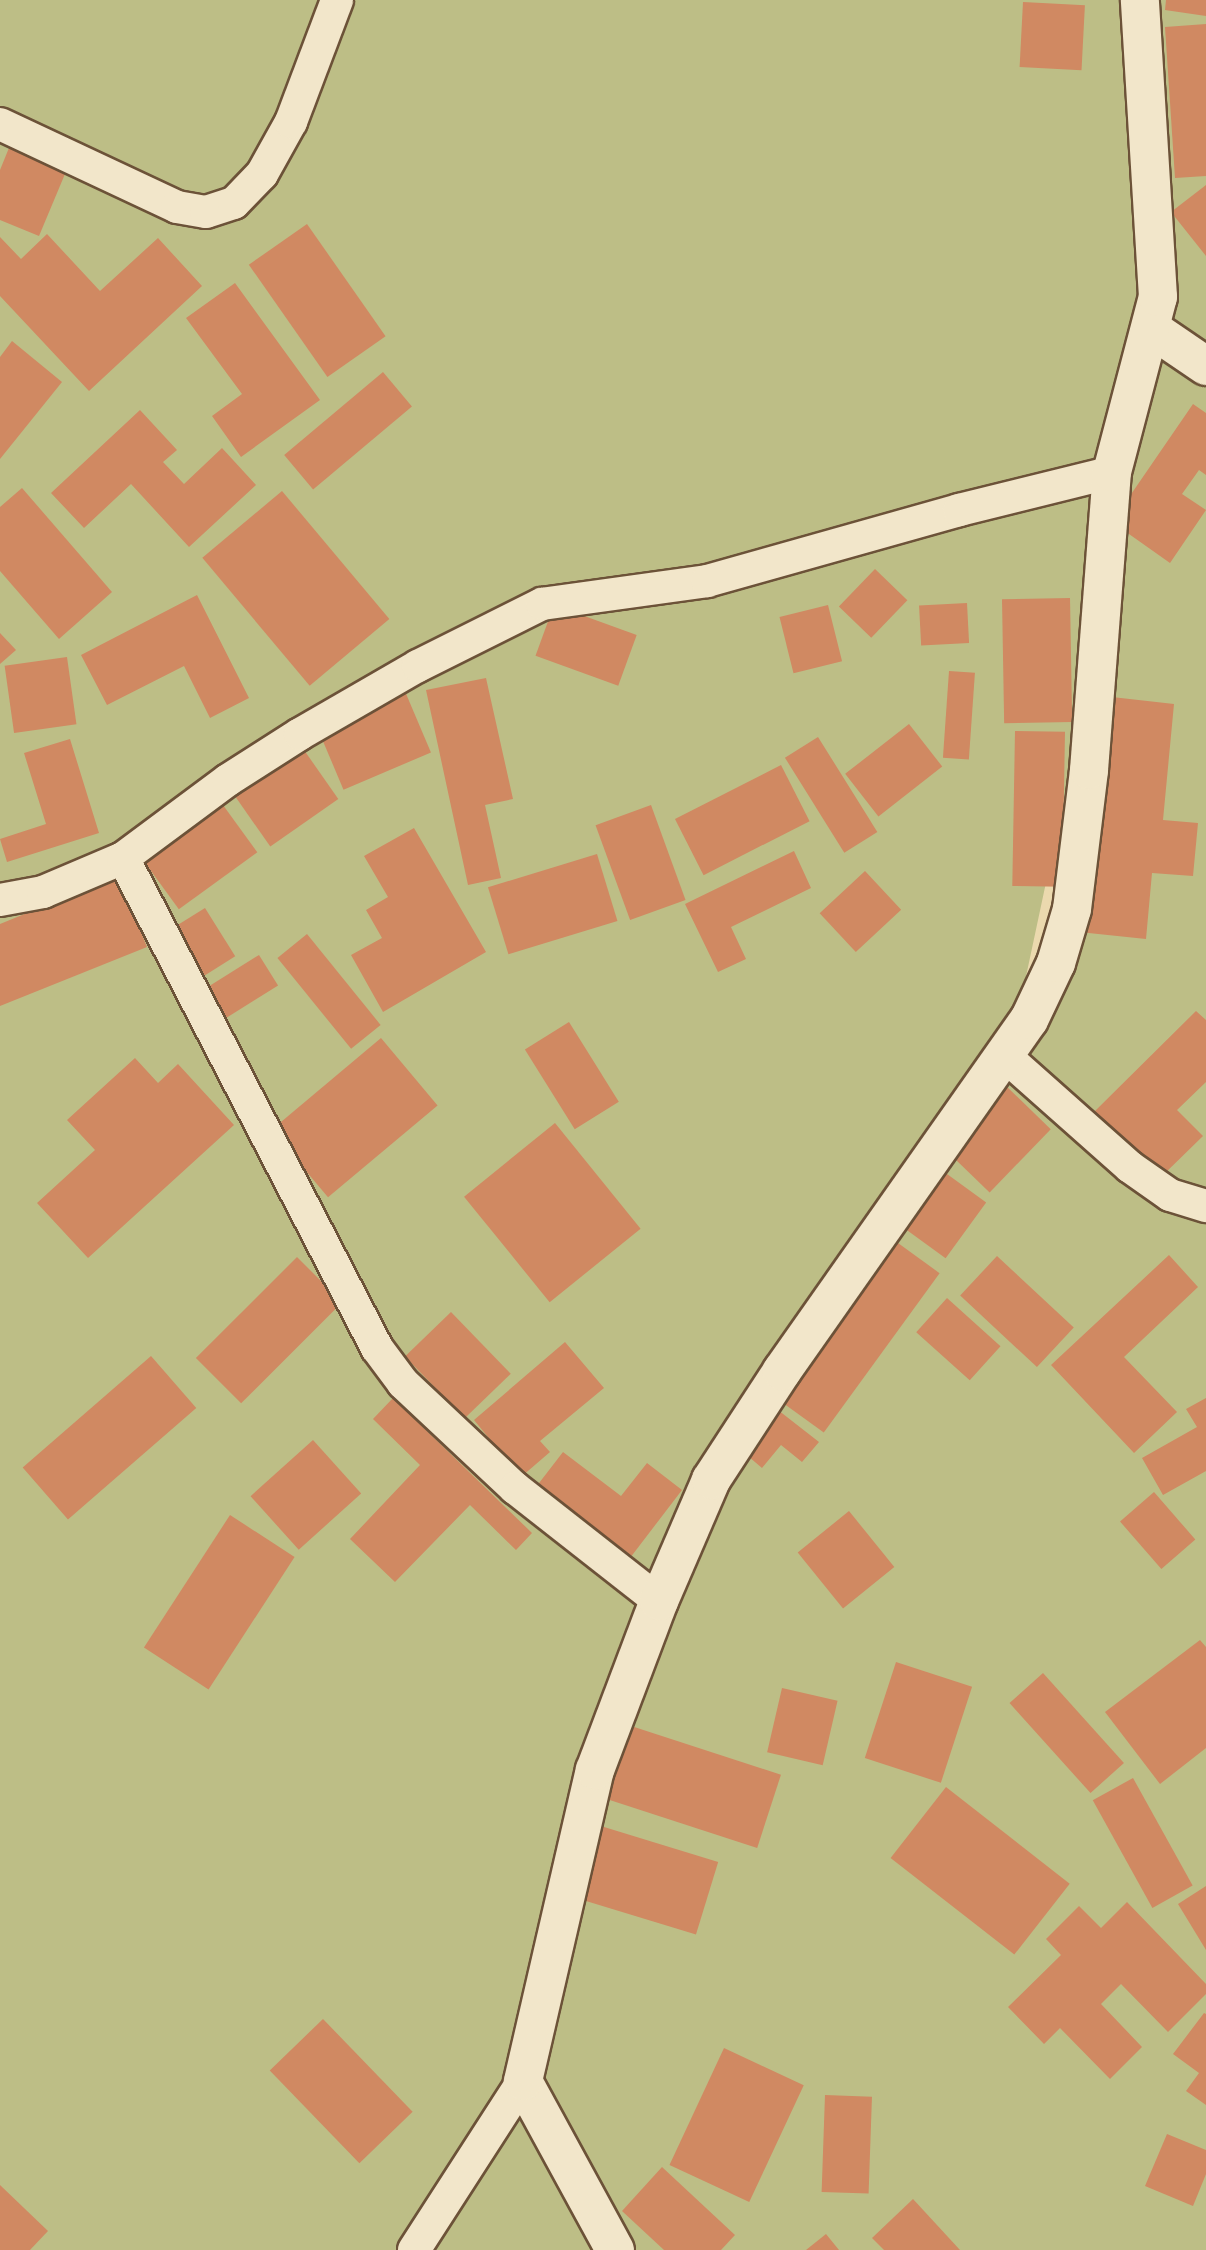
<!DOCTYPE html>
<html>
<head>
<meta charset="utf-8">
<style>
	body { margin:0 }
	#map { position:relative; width:1206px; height:2250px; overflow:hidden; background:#ebd9ae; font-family:"EB Garamond",serif }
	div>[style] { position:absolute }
	.green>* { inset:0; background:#bdbe86 }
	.building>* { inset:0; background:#d08962; transform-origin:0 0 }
	.roads { filter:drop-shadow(2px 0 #6c5238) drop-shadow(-2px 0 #6c5238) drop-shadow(0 2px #6c5238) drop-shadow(0 -2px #6c5238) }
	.service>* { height:32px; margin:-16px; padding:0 16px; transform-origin:16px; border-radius:16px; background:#f2e6ca }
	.minor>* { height:38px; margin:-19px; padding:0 19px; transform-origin:19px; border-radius:19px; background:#f2e6ca }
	span { translate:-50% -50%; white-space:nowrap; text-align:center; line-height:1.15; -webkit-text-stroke:6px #f2e6ca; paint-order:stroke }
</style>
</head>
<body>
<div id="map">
	<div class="green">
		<i style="clip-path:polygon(evenodd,0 0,1139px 0,1158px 304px,1142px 0,1206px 0,1206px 2250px,0 2250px,0 0,1098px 638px,1069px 885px,1021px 1000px,1098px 638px)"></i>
	</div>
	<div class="building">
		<i style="clip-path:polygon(1166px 0,1206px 0,1206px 16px,1165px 10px)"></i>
		<i style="left:1023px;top:2px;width:62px;height:65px;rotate:3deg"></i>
		<i style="clip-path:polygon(1206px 24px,1206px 176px,1175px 178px,1165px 27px)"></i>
		<i style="clip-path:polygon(13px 138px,70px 162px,39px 236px,0 220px,0 170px)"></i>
		<i style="clip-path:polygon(1206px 185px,1206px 256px,1171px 212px)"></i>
		<i style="left:307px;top:224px;width:137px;height:71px;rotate:55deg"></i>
		<i style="clip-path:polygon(47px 234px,100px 291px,158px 238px,202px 286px,89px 391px,0 296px,0 237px,21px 259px)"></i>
		<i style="clip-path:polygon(235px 283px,320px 400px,241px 457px,212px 416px,242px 394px,186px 318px)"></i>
		<i style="clip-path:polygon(12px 341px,62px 382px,0 459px,0 357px)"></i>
		<i style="left:383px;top:372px;width:45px;height:129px;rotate:50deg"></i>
		<i style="clip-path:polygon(1193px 404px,1206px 413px,1206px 475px,1199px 470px,1182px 494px,1206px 510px,1170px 563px,1112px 522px)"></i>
		<i style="clip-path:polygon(140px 410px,177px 450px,163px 462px,184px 484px,222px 448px,256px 485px,189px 547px,131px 484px,84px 528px,51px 493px)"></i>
		<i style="clip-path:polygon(22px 488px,112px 592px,59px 639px,0 571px,0 507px)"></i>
		<i style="left:282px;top:491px;width:167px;height:104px;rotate:50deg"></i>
		<i style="left:875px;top:569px;width:45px;height:52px;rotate:44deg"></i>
		<i style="clip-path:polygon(197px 595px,249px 698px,210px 718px,184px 666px,107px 705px,81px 655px)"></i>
		<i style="left:1070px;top:598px;width:124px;height:68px;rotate:89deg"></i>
		<i style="left:967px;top:603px;width:40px;height:48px;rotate:87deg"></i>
		<i style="left:554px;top:605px;width:88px;height:54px;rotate:20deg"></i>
		<i style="left:828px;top:605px;width:58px;height:50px;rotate:76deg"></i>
		<i style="clip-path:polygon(0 633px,16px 650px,0 664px)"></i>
		<i style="left:67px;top:657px;width:68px;height:63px;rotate:82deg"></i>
		<i style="left:949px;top:671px;width:26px;height:87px;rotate:4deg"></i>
		<i style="clip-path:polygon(486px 678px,513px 799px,485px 805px,501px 878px,468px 885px,426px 690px)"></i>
		<i style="left:404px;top:689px;width:69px;height:95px;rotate:67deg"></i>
		<i style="clip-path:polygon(1103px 696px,1174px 704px,1163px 820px,1198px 823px,1193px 876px,1152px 873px,1146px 939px,1079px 932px)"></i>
		<i style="left:909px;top:724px;width:54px;height:81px;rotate:52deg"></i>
		<i style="left:1015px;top:731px;width:50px;height:155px;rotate:1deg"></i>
		<i style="left:818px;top:737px;width:112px;height:39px;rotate:58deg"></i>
		<i style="clip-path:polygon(70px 739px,99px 833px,7px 862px,0 839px,46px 824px,24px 753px)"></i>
		<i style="left:297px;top:740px;width:72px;height:83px;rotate:55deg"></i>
		<i style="left:781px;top:765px;width:63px;height:119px;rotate:63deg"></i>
		<i style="left:215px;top:794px;width:72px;height:97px;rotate:54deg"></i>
		<i style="left:651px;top:805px;width:101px;height:59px;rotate:70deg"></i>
		<i style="clip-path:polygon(414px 828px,486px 952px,383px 1012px,351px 955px,382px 938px,366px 910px,388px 897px,364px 856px)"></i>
		<i style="clip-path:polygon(794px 851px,811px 888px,731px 927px,746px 959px,718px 972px,685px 904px)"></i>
		<i style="left:597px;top:854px;width:70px;height:114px;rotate:73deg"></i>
		<i style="left:865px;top:871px;width:53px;height:62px;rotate:47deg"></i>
		<i style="clip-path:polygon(118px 876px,147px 947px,0 1006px,0 924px)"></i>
		<i style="left:205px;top:908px;width:57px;height:36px;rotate:58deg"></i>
		<i style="left:307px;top:934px;width:117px;height:38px;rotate:51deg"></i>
		<i style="left:259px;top:955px;width:36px;height:67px;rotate:58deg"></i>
		<i style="clip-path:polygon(1196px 1011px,1206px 1020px,1206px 1082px,1177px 1110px,1203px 1136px,1159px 1179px,1093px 1113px)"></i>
		<i style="left:569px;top:1022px;width:94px;height:52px;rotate:58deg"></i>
		<i style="left:381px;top:1038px;width:88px;height:143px;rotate:50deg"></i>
		<i style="clip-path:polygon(135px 1058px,158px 1083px,178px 1064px,234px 1125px,88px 1258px,37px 1203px,95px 1150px,67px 1120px)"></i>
		<i style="left:1004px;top:1084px;width:65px;height:88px;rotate:44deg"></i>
		<i style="left:555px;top:1123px;width:136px;height:117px;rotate:51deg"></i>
		<i style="left:936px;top:1166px;width:62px;height:69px;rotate:36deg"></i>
		<i style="left:887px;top:1235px;width:65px;height:197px;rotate:36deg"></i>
		<i style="clip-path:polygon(1169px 1255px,1198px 1287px,1124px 1357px,1177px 1412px,1134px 1453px,1051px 1365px)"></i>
		<i style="left:997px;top:1256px;width:105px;height:54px;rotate:43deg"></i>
		<i style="left:297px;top:1257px;width:64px;height:143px;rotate:45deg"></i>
		<i style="left:947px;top:1298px;width:72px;height:46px;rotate:42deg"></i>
		<i style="left:451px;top:1312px;width:86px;height:64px;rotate:46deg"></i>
		<i style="clip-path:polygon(565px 1342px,604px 1388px,540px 1441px,550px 1452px,521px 1477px,474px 1420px)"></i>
		<i style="left:151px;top:1356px;width:69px;height:170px;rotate:49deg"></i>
		<i style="clip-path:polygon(393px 1398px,532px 1533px,516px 1550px,470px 1505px,395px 1582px,350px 1539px,420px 1465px,373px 1419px)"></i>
		<i style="clip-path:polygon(1206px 1398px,1206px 1471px,1163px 1495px,1142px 1458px,1197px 1427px,1186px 1409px)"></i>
		<i style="clip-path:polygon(769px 1403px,819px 1442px,802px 1462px,781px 1445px,762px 1468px,735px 1445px)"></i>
		<i style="left:313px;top:1440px;width:72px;height:84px;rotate:48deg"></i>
		<i style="clip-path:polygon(563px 1452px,621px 1496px,647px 1463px,682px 1490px,630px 1558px,536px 1487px)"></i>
		<i style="left:1154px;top:1492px;width:63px;height:45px;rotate:49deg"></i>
		<i style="left:849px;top:1511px;width:72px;height:66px;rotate:51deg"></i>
		<i style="left:230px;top:1515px;width:77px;height:158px;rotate:33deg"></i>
		<i style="clip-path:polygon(1200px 1640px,1206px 1647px,1206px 1748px,1160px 1784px,1105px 1712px)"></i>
		<i style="left:896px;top:1662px;width:80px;height:101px;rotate:18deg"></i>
		<i style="left:1043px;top:1673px;width:121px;height:45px;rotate:48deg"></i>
		<i style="left:782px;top:1688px;width:57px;height:66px;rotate:13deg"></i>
		<i style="left:625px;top:1724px;width:164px;height:77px;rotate:18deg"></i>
		<i style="left:1133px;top:1778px;width:123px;height:46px;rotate:61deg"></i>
		<i style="left:946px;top:1787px;width:157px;height:90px;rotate:38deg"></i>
		<i style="left:591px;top:1823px;width:133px;height:76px;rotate:17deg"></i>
		<i style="clip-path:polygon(1206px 1886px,1206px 1950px,1178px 1904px)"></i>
		<i style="clip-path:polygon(1127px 1902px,1206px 1984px,1206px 1994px,1168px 2032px,1121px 1984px,1101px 2004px,1142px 2047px,1110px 2079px,1060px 2028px,1044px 2044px,1008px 2007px,1061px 1955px,1046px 1939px,1079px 1906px,1101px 1928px)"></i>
		<i style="clip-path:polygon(1204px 2013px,1206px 2014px,1206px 2105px,1186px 2091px,1199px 2073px,1173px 2054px)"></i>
		<i style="left:323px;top:2019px;width:129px;height:74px;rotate:46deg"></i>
		<i style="left:724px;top:2048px;width:88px;height:129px;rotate:25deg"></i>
		<i style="left:825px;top:2095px;width:47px;height:97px;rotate:2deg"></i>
		<i style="clip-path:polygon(1167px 2134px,1206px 2150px,1206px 2174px,1193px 2206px,1145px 2186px)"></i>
		<i style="clip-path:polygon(662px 2167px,735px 2235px,721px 2250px,664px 2250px,622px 2211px)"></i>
		<i style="clip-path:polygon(0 2185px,48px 2231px,30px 2250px,0 2250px)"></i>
		<i style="clip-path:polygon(913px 2199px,960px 2250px,884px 2250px,872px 2238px)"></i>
		<i style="clip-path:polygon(826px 2234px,839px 2250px,806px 2250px)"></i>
	</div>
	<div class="roads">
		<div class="service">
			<i style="left:0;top:124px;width:195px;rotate:25.1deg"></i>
			<i style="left:177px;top:207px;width:29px;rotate:10deg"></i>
			<i style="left:206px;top:212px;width:29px;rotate:-18deg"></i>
			<i style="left:234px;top:203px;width:40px;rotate:-46deg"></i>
			<i style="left:262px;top:174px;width:60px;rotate:-60.9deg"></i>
			<i style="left:291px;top:122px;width:130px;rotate:-69.3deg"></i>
			<i style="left:123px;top:858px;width:552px;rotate:62.6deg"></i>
			<i style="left:377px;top:1348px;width:44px;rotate:53.4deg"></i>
			<i style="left:403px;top:1383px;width:154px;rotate:43.2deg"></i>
			<i style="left:515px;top:1488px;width:183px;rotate:38.1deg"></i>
			<i style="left:0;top:900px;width:44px;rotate:-10.5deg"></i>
			<i style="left:43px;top:892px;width:87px;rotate:-23deg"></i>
			<i style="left:123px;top:858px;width:131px;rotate:-36.6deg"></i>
			<i style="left:228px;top:780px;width:85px;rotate:-32.6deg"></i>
			<i style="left:300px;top:734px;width:136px;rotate:-30deg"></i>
			<i style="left:418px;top:666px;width:139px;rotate:-26.6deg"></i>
			<i style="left:542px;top:604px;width:167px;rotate:-7.9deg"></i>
			<i style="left:707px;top:581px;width:262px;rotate:-15.7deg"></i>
			<i style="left:959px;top:510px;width:158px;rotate:-13.9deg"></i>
			<i style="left:1005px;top:1056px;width:167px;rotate:41.6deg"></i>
			<i style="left:1130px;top:1167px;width:49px;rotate:35deg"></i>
			<i style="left:1170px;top:1195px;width:38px;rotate:17deg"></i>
			<i style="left:414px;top:2250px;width:201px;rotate:-57.2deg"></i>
		</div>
		<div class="minor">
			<i style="left:1153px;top:330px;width:64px;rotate:34.2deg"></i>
			<i style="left:615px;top:2250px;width:192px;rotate:-118.6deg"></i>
			<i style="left:523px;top:2081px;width:319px;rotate:-77deg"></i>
			<i style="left:595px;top:1770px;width:181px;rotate:-69.3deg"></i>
			<i style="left:659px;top:1601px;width:132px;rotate:-66.7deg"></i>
			<i style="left:711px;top:1480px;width:130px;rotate:-56.9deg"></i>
			<i style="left:782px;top:1371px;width:429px;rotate:-54.9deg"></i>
			<i style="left:1029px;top:1020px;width:63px;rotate:-64.7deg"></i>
			<i style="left:1056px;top:963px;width:56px;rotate:-73.5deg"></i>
			<i style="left:1072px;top:909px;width:140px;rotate:-83deg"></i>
			<i style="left:1089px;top:770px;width:299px;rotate:-85.6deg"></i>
			<i style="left:1112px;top:472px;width:181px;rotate:-75.3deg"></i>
			<i style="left:1158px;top:297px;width:298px;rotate:-93.5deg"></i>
		</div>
	</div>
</div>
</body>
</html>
